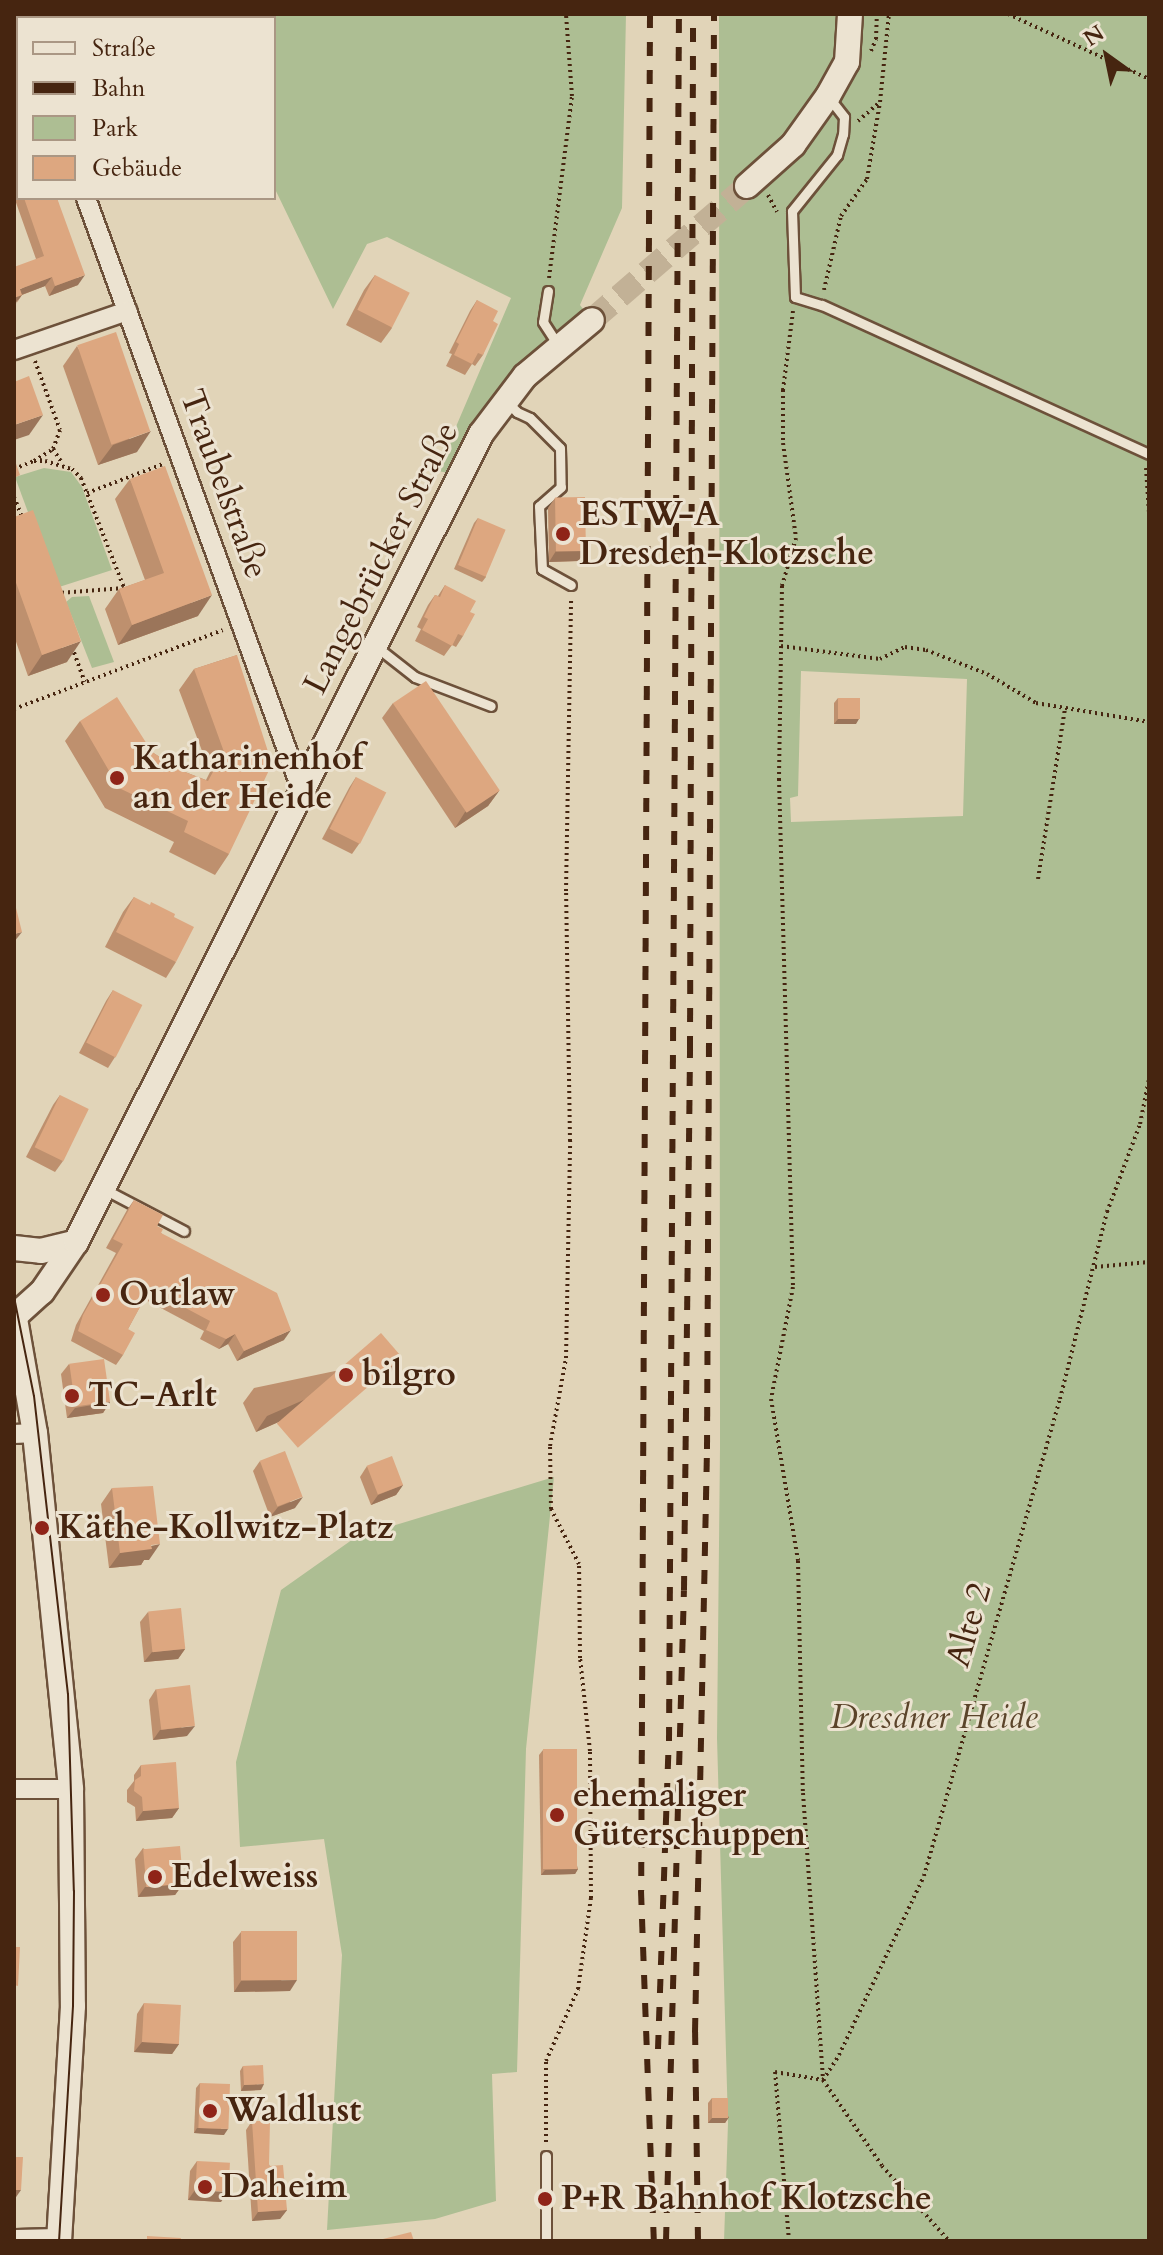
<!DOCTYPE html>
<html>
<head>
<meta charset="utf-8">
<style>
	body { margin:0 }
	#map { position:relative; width:1163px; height:2255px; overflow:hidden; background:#e1d4b8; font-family:Cardo,serif }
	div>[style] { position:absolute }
	.green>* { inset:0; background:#adbe93 }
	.secondary-tunnel>* { height:24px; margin-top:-12px; transform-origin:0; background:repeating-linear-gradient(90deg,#c2b196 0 24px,transparent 0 36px) }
	.path>* { height:4px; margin-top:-2px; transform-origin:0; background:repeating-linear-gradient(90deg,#462510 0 2px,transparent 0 6px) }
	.roads { filter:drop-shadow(2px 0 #6d513a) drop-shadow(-2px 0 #6d513a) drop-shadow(0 2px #6d513a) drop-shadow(0 -2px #6d513a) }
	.lane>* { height:9px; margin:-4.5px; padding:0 4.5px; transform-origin:4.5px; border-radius:4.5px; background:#ece3d1 }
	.street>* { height:18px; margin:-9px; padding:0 9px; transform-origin:9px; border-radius:9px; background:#ece3d1 }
	.secondary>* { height:24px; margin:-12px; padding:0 12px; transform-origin:12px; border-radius:12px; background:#ece3d1 }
	.tram>* { height:2px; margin:-1px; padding:0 1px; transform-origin:1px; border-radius:1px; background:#462510 }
	.rail>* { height:6px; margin-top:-3px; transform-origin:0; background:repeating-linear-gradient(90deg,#462510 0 14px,transparent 0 28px) }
	.wall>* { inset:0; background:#be906e }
	.shaded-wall>* { inset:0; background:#9b755a }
	.building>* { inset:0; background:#dda780; transform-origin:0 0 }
	.dots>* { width:22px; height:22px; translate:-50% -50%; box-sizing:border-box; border:4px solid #ece3d1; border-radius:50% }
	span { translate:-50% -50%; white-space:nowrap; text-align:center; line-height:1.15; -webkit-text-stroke:6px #ece3d1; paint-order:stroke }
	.street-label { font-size:34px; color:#462510 }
	.poi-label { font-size:34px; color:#462510; font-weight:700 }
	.left { translate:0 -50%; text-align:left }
	.park-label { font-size:34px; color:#5b442a; font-style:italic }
	.frame { position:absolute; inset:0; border:16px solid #462510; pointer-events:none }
	.legend { position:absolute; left:16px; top:16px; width:260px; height:184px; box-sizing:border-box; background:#ece3d1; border:2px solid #aa9784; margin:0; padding:10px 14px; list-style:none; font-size:24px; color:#462510 }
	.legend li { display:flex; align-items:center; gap:16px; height:40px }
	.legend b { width:40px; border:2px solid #aa9784 }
	.north { position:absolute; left:1067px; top:16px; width:80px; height:80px; -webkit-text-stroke:6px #ece3d1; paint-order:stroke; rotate:327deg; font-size:22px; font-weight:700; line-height:32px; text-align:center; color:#462510 }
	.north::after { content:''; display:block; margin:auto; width:28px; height:36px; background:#462510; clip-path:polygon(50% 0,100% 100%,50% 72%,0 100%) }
</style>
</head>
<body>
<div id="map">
	<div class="green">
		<i style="clip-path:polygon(43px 14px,626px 14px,622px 208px,580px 305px,589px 317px,456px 474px,437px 471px,511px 298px,387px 237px,367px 244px,333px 309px,274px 187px,274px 18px,44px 18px)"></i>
		<i style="clip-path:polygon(evenodd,719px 14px,1149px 14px,1149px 2241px,724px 2241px,728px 2123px,717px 1738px,720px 1447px,719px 14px,801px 671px,967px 679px,963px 816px,791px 822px,790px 798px,798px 796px,801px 671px)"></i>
		<i style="clip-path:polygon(44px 468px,71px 472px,82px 487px,112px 570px,56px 588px,15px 477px)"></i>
		<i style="clip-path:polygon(89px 596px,114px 662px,92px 668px,66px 602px,72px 597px)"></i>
		<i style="clip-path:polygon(554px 1477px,526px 1749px,517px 2072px,492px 2074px,496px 2201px,435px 2219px,327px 2230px,342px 1955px,324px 1839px,240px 1847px,236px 1762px,281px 1590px,356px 1537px)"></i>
	</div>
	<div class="secondary-tunnel">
		<i style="left:592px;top:320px;width:205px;rotate:-40.8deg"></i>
	</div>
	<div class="path">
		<i style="left:1008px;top:14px;width:155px;rotate:24.7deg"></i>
		<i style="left:871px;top:51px;width:13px;rotate:-67deg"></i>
		<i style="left:876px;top:39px;width:25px;rotate:-88deg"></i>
		<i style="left:858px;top:121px;width:29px;rotate:-41deg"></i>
		<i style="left:880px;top:102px;width:88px;rotate:-84.2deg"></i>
		<i style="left:768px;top:195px;width:19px;rotate:62deg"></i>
		<i style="left:549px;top:278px;width:183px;rotate:-82.8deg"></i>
		<i style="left:572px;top:96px;width:82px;rotate:-94.2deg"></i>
		<i style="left:824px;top:290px;width:76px;rotate:-77.1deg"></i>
		<i style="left:841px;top:216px;width:45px;rotate:-54.9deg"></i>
		<i style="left:867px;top:179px;width:78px;rotate:-80.4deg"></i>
		<i style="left:793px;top:311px;width:80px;rotate:97.2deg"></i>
		<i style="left:783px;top:390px;width:53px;rotate:90deg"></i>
		<i style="left:783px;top:443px;width:96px;rotate:82.2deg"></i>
		<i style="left:796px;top:538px;width:50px;rotate:106.3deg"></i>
		<i style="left:782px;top:586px;width:193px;rotate:90.9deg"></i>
		<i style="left:779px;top:779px;width:508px;rotate:88.42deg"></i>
		<i style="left:793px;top:1287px;width:114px;rotate:101.1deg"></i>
		<i style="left:771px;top:1399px;width:164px;rotate:80.5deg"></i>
		<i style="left:798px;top:1561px;width:232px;rotate:88.8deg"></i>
		<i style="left:803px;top:1793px;width:288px;rotate:86deg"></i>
		<i style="left:823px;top:2080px;width:104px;rotate:55.5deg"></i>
		<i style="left:882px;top:2166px;width:101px;rotate:48.2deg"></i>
		<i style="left:35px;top:361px;width:73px;rotate:70.1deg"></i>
		<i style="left:60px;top:430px;width:20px;rotate:110deg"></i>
		<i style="left:53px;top:449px;width:17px;rotate:57deg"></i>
		<i style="left:34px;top:461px;width:22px;rotate:-32deg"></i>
		<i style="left:1146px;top:468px;width:45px;rotate:86.2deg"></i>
		<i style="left:14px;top:469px;width:22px;rotate:-22deg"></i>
		<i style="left:34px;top:461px;width:11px"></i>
		<i style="left:45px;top:461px;width:28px;rotate:17deg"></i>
		<i style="left:72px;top:469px;width:13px;rotate:45deg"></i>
		<i style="left:81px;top:478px;width:118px;rotate:68.6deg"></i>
		<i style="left:124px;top:588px;width:65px;rotate:175.6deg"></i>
		<i style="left:87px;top:493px;width:81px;rotate:-20.9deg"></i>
		<i style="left:14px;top:497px;width:24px;rotate:68deg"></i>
		<i style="left:781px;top:646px;width:100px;rotate:7.5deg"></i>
		<i style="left:880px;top:659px;width:28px;rotate:-26deg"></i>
		<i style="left:905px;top:647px;width:21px;rotate:8deg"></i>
		<i style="left:926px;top:650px;width:66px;rotate:21.5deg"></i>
		<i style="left:987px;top:674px;width:57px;rotate:30.6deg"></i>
		<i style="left:1036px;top:703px;width:115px;rotate:9.5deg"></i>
		<i style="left:72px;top:647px;width:37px;rotate:70deg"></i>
		<i style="left:14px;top:709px;width:223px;rotate:-20.7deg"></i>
		<i style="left:1038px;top:879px;width:173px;rotate:-81deg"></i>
		<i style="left:1095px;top:1267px;width:54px;rotate:-5.3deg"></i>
		<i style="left:823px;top:2080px;width:30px;rotate:-57deg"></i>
		<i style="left:839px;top:2055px;width:198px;rotate:-64.6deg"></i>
		<i style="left:924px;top:1876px;width:496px;rotate:-74.1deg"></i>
		<i style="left:1060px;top:1399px;width:193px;rotate:-75.9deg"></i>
		<i style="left:1107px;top:1212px;width:94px;rotate:-69.4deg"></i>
		<i style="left:1140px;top:1124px;width:46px;rotate:-78.7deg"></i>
		<i style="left:546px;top:2142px;width:81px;rotate:-90deg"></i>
		<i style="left:546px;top:2061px;width:79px;rotate:-66deg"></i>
		<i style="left:578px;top:1989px;width:92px;rotate:-81.9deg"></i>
		<i style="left:591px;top:1898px;width:147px;rotate:-90.4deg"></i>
		<i style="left:590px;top:1751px;width:94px;rotate:-96.1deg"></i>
		<i style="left:580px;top:1658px;width:94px;rotate:-90.6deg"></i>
		<i style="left:579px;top:1564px;width:62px;rotate:-117deg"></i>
		<i style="left:551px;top:1509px;width:63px;rotate:-90.9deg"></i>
		<i style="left:550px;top:1446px;width:89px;rotate:-79.7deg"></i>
		<i style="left:566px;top:1358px;width:217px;rotate:-88.9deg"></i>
		<i style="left:570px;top:1141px;width:250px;rotate:-90.9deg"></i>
		<i style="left:566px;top:891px;width:291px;rotate:-89deg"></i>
		<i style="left:789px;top:2241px;width:170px;rotate:-94.7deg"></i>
		<i style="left:775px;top:2072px;width:49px;rotate:9.5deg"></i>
	</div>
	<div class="roads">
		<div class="lane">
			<i style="left:830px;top:99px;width:23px;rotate:52deg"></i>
			<i style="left:844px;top:117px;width:17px;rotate:93deg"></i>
			<i style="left:843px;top:134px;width:22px;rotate:106deg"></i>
			<i style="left:837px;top:155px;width:72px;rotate:128.8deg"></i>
			<i style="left:792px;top:211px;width:86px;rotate:88deg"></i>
			<i style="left:795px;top:297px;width:28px;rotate:17deg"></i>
			<i style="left:822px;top:305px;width:359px;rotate:24.5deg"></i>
			<i style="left:548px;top:291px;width:31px;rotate:99deg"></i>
			<i style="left:543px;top:322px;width:30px;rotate:57deg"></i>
			<i style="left:508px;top:403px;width:13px;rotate:45deg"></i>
			<i style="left:517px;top:412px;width:14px;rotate:25deg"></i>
			<i style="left:530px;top:418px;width:42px;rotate:45deg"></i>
			<i style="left:560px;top:448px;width:39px;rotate:89deg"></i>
			<i style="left:561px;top:487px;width:29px;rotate:139deg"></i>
			<i style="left:539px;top:506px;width:63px;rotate:87.3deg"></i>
			<i style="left:542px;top:569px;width:33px;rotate:29deg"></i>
			<i style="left:378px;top:648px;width:47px;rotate:38.1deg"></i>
			<i style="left:415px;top:677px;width:81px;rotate:20.9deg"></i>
			<i style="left:106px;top:1190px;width:88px;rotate:27.7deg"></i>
			<i style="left:546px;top:2241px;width:85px;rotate:-90deg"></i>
		</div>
		<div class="street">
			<i style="left:14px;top:28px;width:4px"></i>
			<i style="left:86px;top:198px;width:631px;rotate:69.99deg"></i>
			<i style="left:14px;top:350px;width:120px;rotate:-19deg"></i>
			<i style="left:14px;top:1434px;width:21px;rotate:-3deg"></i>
			<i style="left:14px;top:1789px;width:57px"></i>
			<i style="left:14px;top:2239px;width:46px;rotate:-1.2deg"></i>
		</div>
		<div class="secondary">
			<i style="left:747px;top:186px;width:62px;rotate:-41.7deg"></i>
			<i style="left:793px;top:145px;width:60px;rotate:-54.5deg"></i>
			<i style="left:828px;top:96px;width:39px;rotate:-61deg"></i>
			<i style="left:847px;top:62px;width:48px;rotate:-86.4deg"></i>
			<i style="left:14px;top:1248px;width:27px;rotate:6deg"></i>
			<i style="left:41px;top:1251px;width:36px;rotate:-14deg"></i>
			<i style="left:14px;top:1313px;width:122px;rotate:80.1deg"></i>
			<i style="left:35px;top:1433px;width:358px;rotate:84.2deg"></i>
			<i style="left:71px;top:1789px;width:217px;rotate:89.5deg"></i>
			<i style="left:73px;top:2006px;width:235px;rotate:93.4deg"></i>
			<i style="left:15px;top:1316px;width:36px;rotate:-42deg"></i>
			<i style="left:42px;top:1292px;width:60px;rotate:-55.8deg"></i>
			<i style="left:76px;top:1242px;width:904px;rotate:-63.38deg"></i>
			<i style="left:481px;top:434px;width:73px;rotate:-52.8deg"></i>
			<i style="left:525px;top:376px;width:87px;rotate:-39.9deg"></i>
		</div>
	</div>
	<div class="tram">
		<i style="left:14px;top:1297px;width:101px;rotate:78.6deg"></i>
		<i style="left:34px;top:1396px;width:300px;rotate:83.5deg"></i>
		<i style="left:68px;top:1694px;width:197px;rotate:88.3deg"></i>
		<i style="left:74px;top:1891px;width:115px;rotate:90.5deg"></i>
		<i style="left:73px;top:2006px;width:235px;rotate:93.4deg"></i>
	</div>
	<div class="rail">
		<i style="left:650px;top:14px;width:1877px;rotate:90.27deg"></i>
		<i style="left:641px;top:1891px;width:350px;rotate:87.9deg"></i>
		<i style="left:658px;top:2049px;width:308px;rotate:-88deg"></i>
		<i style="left:669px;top:1741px;width:1727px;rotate:-89.67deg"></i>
		<i style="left:666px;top:2241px;width:651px;rotate:-88.42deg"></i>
		<i style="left:684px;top:1590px;width:540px;rotate:-89.36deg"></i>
		<i style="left:690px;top:1050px;width:1036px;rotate:-89.83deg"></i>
		<i style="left:698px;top:2241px;width:209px;rotate:-90.8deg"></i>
		<i style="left:695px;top:2032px;width:583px;rotate:-88.82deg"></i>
		<i style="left:707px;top:1449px;width:1435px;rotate:-89.72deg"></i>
	</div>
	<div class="wall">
		<i style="clip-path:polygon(14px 77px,18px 90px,18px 198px,57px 198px,78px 285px,49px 296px,45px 286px,22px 295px,16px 304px,36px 259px,14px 197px)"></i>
		<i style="clip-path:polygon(375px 275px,392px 328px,381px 343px,346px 325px,364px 290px)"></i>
		<i style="clip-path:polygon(477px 300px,493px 321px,483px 355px,475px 366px,472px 364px,465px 375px,446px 366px,452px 354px,449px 353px,470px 311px)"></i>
		<i style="clip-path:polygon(77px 346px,137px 452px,98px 465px,63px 366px)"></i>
		<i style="clip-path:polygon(130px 479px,198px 616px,118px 645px,105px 609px,119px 589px,145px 580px,115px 499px)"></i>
		<i style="clip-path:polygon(555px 498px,586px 551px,578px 561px,549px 562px,548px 508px)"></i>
		<i style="clip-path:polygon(14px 517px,67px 662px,28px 676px,14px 636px)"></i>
		<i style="clip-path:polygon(478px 518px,486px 577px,482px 582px,454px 569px,474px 523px)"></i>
		<i style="clip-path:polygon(445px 585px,470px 612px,463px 636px,456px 647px,452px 645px,444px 656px,415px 641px,421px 629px,417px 627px,428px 605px,435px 595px,438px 596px)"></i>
		<i style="clip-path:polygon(237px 655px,229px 854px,215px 875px,169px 852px,174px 842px,105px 808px,65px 741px,80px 721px,152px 752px,180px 770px,206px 780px,210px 772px,179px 690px,194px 669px)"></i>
		<i style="clip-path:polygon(838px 698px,856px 724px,834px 724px,834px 703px)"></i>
		<i style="clip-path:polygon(393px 703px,499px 791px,488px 806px,455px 828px,382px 718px)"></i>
		<i style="clip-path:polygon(356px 777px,359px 844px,352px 854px,322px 839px,349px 788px)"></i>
		<i style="clip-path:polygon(134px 897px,176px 962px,166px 978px,105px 947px,123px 912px)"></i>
		<i style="clip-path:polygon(113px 990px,115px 1057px,108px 1068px,79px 1053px,106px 1001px)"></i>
		<i style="clip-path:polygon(60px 1095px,63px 1161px,55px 1172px,26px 1157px,53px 1105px)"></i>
		<i style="clip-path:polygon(134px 1200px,161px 1233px,284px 1340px,237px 1361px,228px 1344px,219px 1349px,200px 1339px,204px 1331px,144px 1299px,128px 1329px,123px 1355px,116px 1365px,71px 1341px,76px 1325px,116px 1253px,106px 1248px,127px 1210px)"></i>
		<i style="clip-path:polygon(402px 1357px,391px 1372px,256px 1432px,243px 1403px,254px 1388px)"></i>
		<i style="clip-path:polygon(69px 1364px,110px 1402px,103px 1413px,67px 1418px,61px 1374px)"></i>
		<i style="clip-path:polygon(260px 1461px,295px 1508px,270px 1517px,253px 1471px)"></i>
		<i style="clip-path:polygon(367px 1466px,403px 1485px,396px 1495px,371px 1505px,360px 1477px)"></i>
		<i style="clip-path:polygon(112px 1488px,149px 1560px,144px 1560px,141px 1565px,109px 1568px,101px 1504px)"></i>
		<i style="clip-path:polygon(148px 1612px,185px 1649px,178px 1659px,144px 1662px,140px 1622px)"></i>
		<i style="clip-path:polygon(156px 1689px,187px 1736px,153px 1740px,149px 1700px)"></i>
		<i style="clip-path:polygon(543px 1750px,578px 1869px,575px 1874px,541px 1875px,539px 1755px)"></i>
		<i style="clip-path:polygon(141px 1765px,179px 1808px,172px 1818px,136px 1821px,135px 1807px,127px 1802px,127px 1790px,134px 1781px,134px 1775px)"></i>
		<i style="clip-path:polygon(143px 1848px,183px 1884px,175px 1895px,138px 1897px,135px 1859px)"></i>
		<i style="clip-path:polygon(241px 1932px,290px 1991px,234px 1992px,233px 1942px)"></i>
		<i style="clip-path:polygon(144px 2003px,179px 2044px,172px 2054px,134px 2052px,137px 2014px)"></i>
		<i style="clip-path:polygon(243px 2066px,261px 2090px,241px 2091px,240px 2071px)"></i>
		<i style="clip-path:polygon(200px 2083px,224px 2135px,194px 2133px,196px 2088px)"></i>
		<i style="clip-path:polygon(712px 2098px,729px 2117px,725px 2123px,708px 2123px,708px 2103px)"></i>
		<i style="clip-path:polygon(252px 2121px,287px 2210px,280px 2219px,252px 2221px,246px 2130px)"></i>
		<i style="clip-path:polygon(197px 2161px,221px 2202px,188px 2200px,190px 2171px)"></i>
	</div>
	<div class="shaded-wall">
		<i style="clip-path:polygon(85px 275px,78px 285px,49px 296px,55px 286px)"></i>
		<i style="clip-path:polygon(52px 277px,45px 286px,16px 297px,22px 295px,14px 305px,14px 297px,20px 289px)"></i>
		<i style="clip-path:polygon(43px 415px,29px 435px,14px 440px,14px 425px)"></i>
		<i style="clip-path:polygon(151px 431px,137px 452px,98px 465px,113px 445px)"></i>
		<i style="clip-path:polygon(556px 551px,586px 551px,578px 561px,549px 562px)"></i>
		<i style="clip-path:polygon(212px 595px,198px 616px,118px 645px,132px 625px)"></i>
		<i style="clip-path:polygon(81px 641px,67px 662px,28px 676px,42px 655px)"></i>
		<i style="clip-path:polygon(838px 719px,859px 719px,856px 724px,834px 724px)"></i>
		<i style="clip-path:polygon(499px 791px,488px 806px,455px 828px,465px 812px)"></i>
		<i style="clip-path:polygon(22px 932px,14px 942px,14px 934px)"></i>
		<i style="clip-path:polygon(291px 1330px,284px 1340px,237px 1361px,244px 1351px)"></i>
		<i style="clip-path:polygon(235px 1334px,228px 1344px,219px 1349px,226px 1339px)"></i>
		<i style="clip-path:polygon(402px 1357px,391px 1372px,256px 1432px,267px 1416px)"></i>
		<i style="clip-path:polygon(110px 1402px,103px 1413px,67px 1418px,75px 1408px)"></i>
		<i style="clip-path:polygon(403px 1485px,396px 1495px,371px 1505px,378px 1495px)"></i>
		<i style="clip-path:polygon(303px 1497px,295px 1508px,270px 1517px,278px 1507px)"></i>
		<i style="clip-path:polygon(160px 1544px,149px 1560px,144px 1560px,141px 1565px,109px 1568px,120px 1553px)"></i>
		<i style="clip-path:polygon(185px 1649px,178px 1659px,144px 1662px,152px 1652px)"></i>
		<i style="clip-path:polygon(195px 1726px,187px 1736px,153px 1740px,160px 1730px)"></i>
		<i style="clip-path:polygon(179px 1808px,172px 1818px,136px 1821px,143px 1811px)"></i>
		<i style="clip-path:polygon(578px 1869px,575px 1874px,541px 1875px,545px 1870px)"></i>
		<i style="clip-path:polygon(183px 1884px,175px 1895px,138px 1897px,145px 1887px)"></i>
		<i style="clip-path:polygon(297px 1980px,290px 1991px,234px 1992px,241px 1981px)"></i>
		<i style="clip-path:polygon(142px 2042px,179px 2044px,172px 2054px,134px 2052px)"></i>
		<i style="clip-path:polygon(264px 2084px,261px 2090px,241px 2091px,244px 2085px)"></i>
		<i style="clip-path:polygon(729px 2117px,725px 2123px,708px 2123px,712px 2118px)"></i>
		<i style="clip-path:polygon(197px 2128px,228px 2129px,224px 2135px,194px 2133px)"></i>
		<i style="clip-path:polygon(14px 2190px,21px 2190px,14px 2200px)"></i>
		<i style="clip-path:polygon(195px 2190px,228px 2192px,221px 2202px,188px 2200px)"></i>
		<i style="clip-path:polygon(287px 2210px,280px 2219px,252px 2221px,258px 2212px)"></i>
	</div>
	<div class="building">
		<i style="clip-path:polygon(14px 77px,18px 90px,18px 180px,15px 181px)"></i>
		<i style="clip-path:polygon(24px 198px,57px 198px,85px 275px,55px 286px,52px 277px,20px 289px,22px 295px,14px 298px,14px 267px,44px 256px)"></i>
		<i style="left:375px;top:275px;width:39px;height:39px;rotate:27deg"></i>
		<i style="clip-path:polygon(477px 300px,498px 311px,493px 321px,498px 324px,483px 355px,478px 353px,472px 364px,454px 355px,459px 344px,456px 342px)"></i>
		<i style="left:116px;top:332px;width:105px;height:41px;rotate:71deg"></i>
		<i style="clip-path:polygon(29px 376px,43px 415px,14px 425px,14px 382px)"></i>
		<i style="clip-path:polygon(14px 458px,20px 475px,14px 478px)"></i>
		<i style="clip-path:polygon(165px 466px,212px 595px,132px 625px,119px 589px,164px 573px,130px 479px)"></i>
		<i style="left:585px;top:497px;width:54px;height:30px;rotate:89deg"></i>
		<i style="clip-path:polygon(33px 510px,81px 641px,42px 655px,14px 577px,14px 517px)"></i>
		<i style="left:478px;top:518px;width:30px;height:51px;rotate:23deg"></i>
		<i style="clip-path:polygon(445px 585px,476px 601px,470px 612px,475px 614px,463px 636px,458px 634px,452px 646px,422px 630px,428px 619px,424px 617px,435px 595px,440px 597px)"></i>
		<i style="clip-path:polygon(237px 655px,272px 764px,229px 854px,184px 832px,188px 821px,119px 788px,80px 721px,117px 697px,152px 752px,180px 770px,208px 781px,224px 752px,194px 669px)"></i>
		<i style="left:426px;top:681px;width:132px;height:40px;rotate:56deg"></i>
		<i style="left:838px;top:698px;width:22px;height:21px"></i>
		<i style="left:356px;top:777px;width:34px;height:58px;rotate:27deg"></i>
		<i style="clip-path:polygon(134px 897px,150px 905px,151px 902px,175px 914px,174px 917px,194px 927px,176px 962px,116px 932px)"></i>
		<i style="clip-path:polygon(14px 900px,22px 932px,14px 934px)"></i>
		<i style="left:113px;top:990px;width:33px;height:59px;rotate:27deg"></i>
		<i style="left:60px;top:1095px;width:32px;height:58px;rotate:26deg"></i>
		<i style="clip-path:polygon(134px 1200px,163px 1215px,157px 1226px,163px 1229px,161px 1233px,277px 1293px,291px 1330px,244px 1351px,235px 1334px,226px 1339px,206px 1330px,210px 1321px,150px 1289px,128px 1329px,135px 1333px,123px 1355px,78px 1331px,83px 1315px,123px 1244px,113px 1239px)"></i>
		<i style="left:381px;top:1333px;width:32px;height:138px;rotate:49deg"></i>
		<i style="left:104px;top:1359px;width:43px;height:35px;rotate:82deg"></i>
		<i style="left:285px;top:1451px;width:49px;height:27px;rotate:69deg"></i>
		<i style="left:392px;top:1456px;width:31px;height:27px;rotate:69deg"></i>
		<i style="clip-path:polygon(153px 1486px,160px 1544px,151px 1545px,152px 1549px,120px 1553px,112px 1488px)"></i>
		<i style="left:181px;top:1608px;width:41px;height:33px;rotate:84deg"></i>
		<i style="left:190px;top:1685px;width:41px;height:34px;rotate:83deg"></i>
		<i style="left:577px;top:1749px;width:120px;height:34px;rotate:90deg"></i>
		<i style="clip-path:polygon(176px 1762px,179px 1808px,143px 1811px,142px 1797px,134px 1791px,135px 1780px,141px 1776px,141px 1765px)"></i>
		<i style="left:180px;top:1846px;width:38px;height:37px;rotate:85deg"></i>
		<i style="left:14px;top:1881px;width:1px;height:30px"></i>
		<i style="left:297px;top:1931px;width:49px;height:56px;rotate:90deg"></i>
		<i style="clip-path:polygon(14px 1947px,20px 1947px,18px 1986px,14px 1985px)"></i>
		<i style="left:144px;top:2003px;width:37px;height:39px;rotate:3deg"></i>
		<i style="left:263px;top:2065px;width:19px;height:20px;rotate:87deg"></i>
		<i style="left:200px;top:2083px;width:30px;height:45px;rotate:2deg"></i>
		<i style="left:712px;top:2098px;width:16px;height:20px"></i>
		<i style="clip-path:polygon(252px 2121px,270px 2121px,269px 2166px,283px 2165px,287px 2210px,258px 2212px)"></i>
		<i style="clip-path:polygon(14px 2157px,23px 2157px,21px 2190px,14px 2190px)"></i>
		<i style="left:197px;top:2161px;width:33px;height:29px;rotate:3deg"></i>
		<i style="clip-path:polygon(411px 2232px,414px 2241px,375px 2241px)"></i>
		<i style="clip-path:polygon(147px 2236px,181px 2238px,180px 2241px,147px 2241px)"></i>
	</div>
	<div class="dots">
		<i style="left:563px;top:534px;background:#8f2418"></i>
		<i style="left:117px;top:778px;background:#8f2418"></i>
		<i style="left:103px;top:1295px;background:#8f2418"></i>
		<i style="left:346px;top:1375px;background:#8f2418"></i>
		<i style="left:72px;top:1396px;background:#8f2418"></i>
		<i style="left:42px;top:1528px;background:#8f2418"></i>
		<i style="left:557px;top:1815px;background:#8f2418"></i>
		<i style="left:155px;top:1877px;background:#8f2418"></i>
		<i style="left:210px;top:2111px;background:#8f2418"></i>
		<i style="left:205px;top:2187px;background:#8f2418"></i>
		<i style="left:545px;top:2199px;background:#8f2418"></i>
	</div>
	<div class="street-label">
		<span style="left:224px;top:484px;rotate:70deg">Traubelstraße</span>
		<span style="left:381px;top:558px;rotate:-63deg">Langebrücker Straße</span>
		<span style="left:969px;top:1625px;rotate:-74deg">Alte 2</span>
	</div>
	<div class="poi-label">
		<span class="left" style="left:579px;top:534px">ESTW-A<br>Dresden-Klotzsche</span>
		<span class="left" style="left:133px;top:778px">Katharinenhof<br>an der Heide</span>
		<span class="left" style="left:119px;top:1295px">Outlaw</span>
		<span class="left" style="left:362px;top:1375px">bilgro</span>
		<span class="left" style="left:88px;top:1396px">TC-Arlt</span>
		<span class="left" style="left:58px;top:1528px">Käthe-Kollwitz-Platz</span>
		<span class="left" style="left:573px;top:1815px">ehemaliger<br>Güterschuppen</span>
		<span class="left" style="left:171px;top:1877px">Edelweiss</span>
		<span class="left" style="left:226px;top:2111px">Waldlust</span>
		<span class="left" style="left:221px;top:2187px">Daheim</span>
		<span class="left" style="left:561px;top:2199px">P+R Bahnhof Klotzsche</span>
	</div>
	<div class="park-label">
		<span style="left:934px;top:1718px">Dresdner Heide</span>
	</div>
	<div class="frame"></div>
	<ul class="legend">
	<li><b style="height:10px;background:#ece3d1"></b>Straße</li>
	<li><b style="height:10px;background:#462510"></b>Bahn</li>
	<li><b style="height:22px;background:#adbe93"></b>Park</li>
	<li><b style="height:22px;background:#dda780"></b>Gebäude</li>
	</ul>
	<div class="north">N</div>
</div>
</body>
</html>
